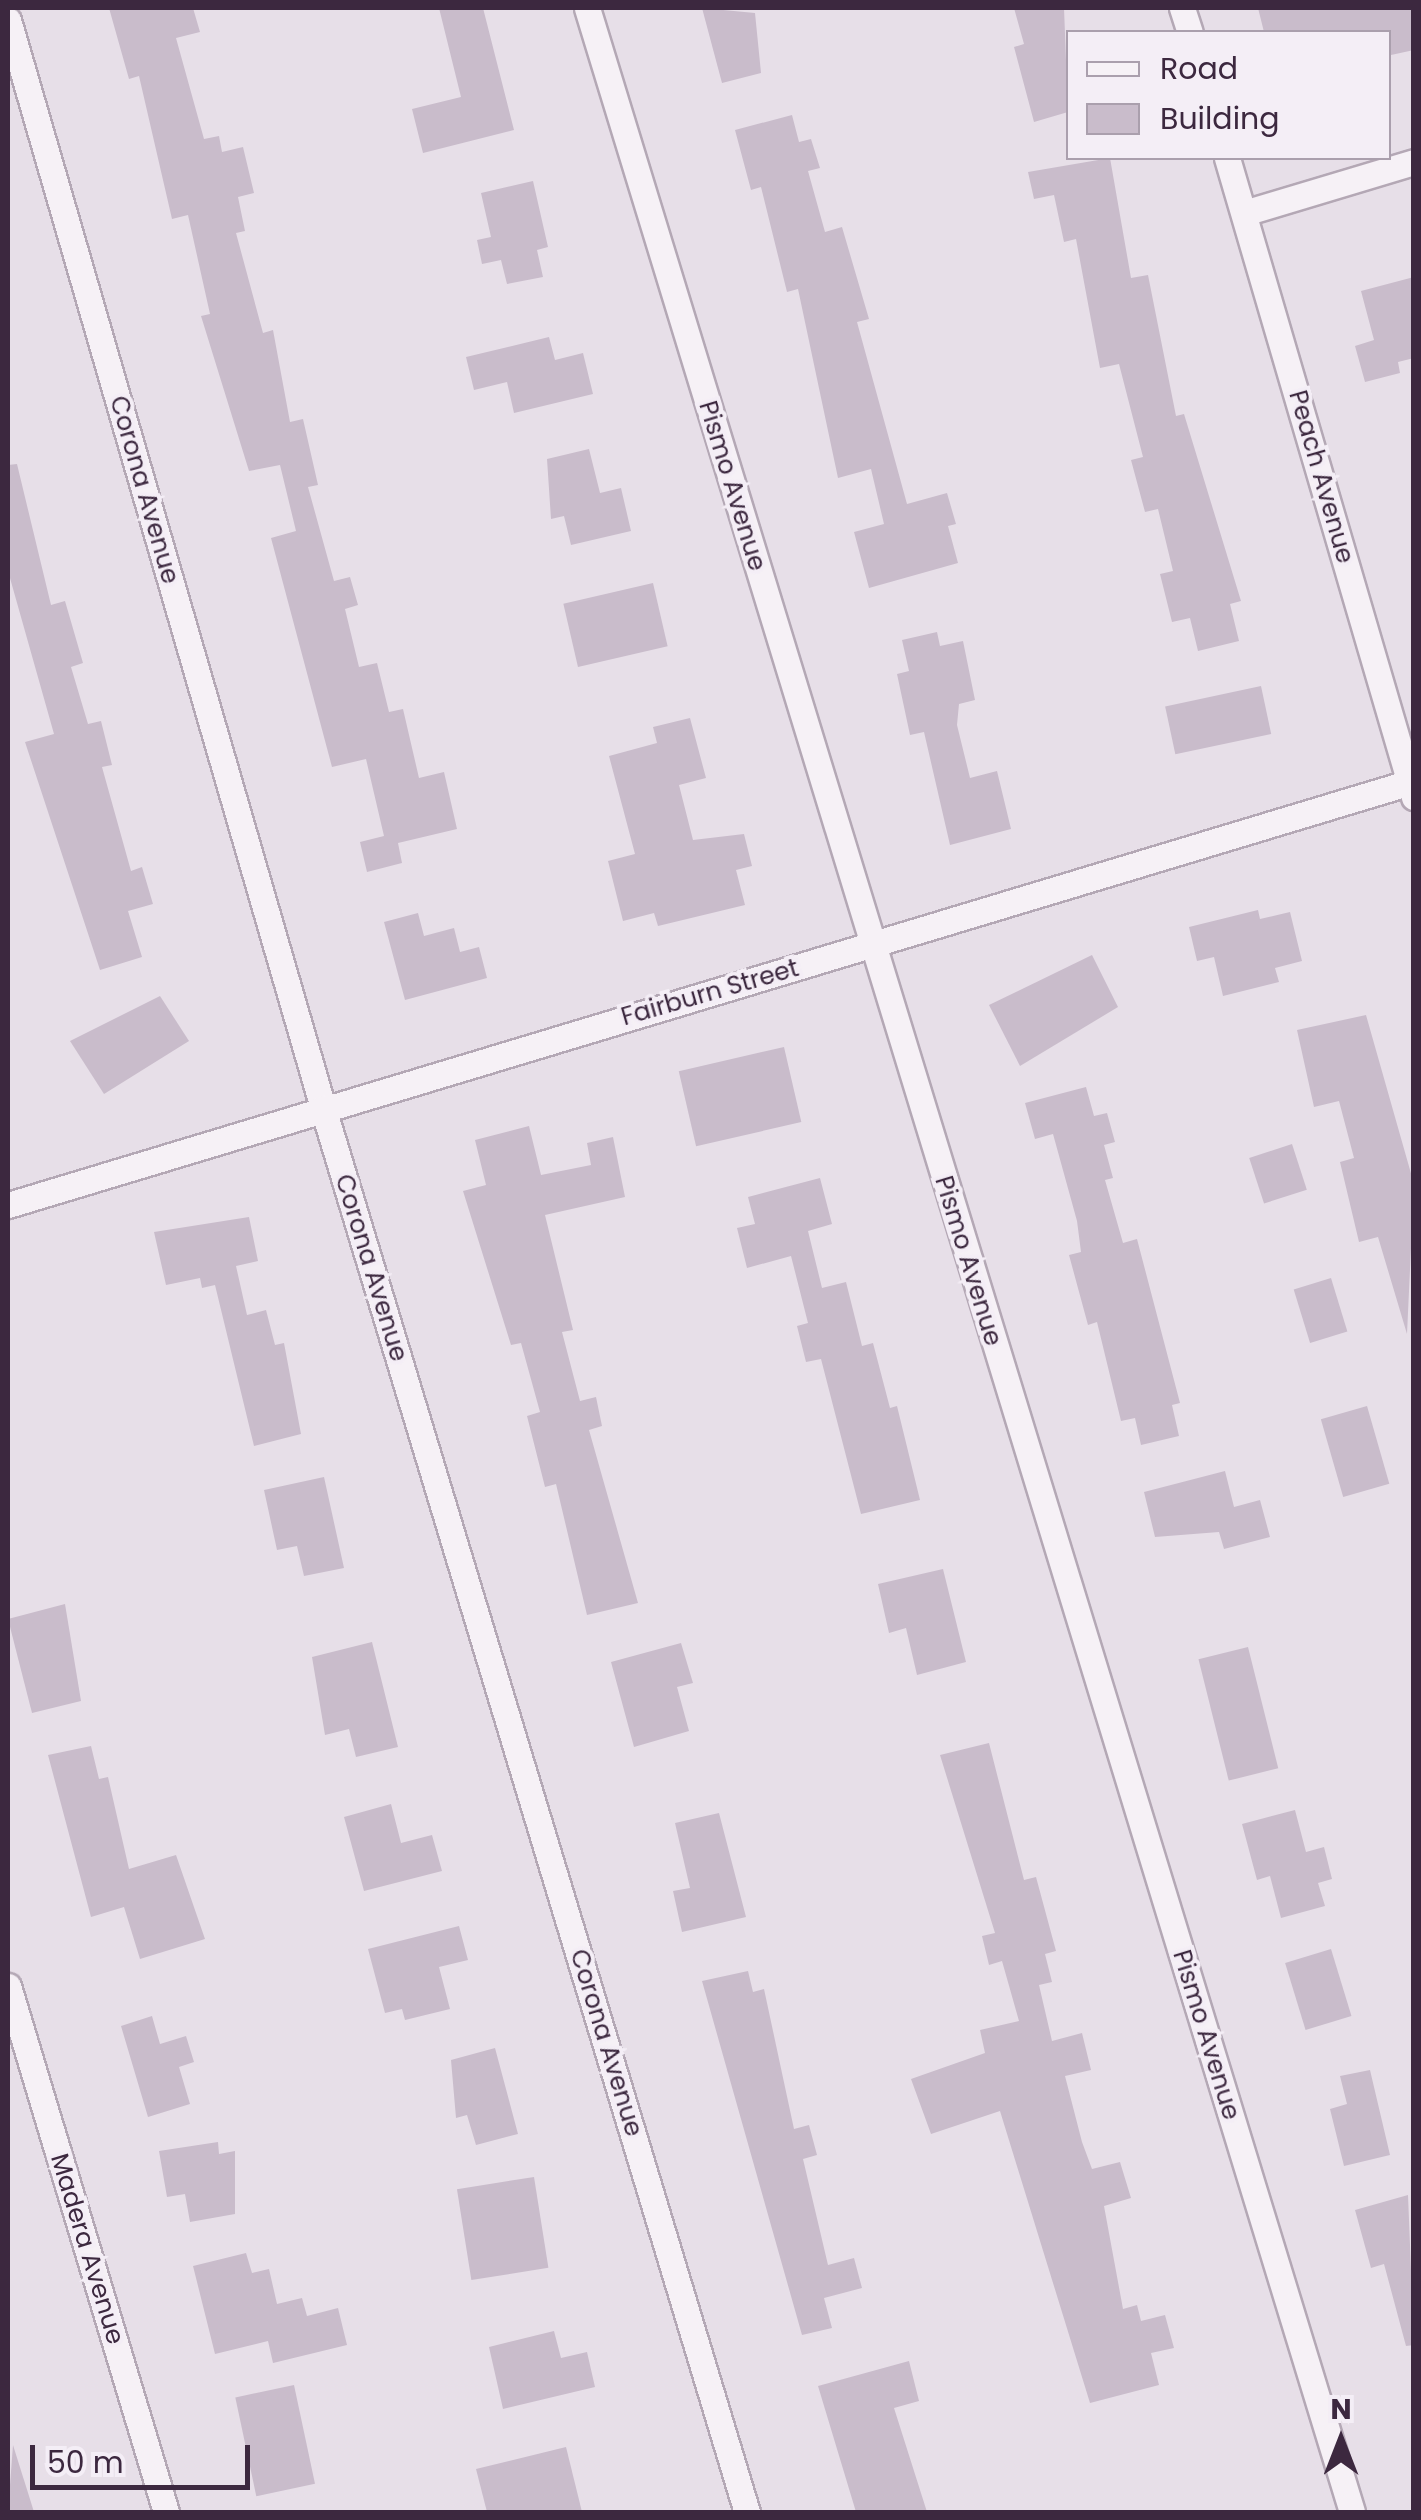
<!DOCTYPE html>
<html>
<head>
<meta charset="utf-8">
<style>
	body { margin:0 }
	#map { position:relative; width:1421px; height:2520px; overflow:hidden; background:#e7dfe8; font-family:Poppins,sans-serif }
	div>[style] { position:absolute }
	.building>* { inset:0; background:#c9bccb; transform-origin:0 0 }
	.roads { filter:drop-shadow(2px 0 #b4a8b5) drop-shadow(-2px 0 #b4a8b5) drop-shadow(0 2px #b4a8b5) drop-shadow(0 -2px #b4a8b5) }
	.minor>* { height:25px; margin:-12.5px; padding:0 12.5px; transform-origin:12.5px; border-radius:12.5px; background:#f6f1f6 }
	span { translate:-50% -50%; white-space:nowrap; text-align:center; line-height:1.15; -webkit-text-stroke:8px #f4eef6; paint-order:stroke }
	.street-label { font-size:25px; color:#3c283f }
	.frame { position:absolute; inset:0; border:10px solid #3c283f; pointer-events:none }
	.legend { position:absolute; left:1066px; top:30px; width:325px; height:130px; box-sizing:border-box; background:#f4eef6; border:2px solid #aa9fad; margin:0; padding:12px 18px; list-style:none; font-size:30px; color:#3c283f }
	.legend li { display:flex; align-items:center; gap:20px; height:50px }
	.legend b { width:50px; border:2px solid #aa9fad }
	.north { position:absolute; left:1291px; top:2390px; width:100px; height:100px; -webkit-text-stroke:8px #f4eef6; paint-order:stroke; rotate:0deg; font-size:28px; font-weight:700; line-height:40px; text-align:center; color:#3c283f }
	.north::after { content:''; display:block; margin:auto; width:35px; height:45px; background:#3c283f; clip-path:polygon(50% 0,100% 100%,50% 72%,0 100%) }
	.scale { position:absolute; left:30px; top:2445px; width:220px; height:45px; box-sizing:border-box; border:5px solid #3c283f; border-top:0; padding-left:12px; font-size:30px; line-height:35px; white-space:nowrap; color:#3c283f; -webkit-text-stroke:8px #f4eef6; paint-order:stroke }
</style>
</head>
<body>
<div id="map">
	<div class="building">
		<i style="clip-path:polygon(109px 8px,193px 8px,200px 32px,176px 38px,204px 139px,219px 136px,222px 152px,243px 147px,254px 193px,238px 197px,245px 231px,236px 233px,263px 333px,273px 330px,290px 422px,303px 419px,318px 485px,308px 487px,334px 581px,350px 577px,358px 605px,345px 609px,359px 667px,377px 663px,389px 712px,403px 709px,419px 778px,444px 772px,457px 829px,398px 843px,402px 863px,367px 872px,360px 842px,384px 836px,366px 759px,332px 767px,271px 538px,296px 531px,280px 465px,249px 471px,201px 316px,210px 314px,188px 215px,172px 219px,139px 76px,129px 79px)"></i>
		<i style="clip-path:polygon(439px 8px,483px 8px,514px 130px,423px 153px,412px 109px,461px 97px)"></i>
		<i style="clip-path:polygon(702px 8px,755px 13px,761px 73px,722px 83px)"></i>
		<i style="clip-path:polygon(1014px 8px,1064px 8px,1068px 112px,1034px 122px,1014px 47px,1024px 44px)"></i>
		<i style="clip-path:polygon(1258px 8px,1414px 8px,1414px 50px,1391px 55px,1388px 32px,1264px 32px)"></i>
		<i style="clip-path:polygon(792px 115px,799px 142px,811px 139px,820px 168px,808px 171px,825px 232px,842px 227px,869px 319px,857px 322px,907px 504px,947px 493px,956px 524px,948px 526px,958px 563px,869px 588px,854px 532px,884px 524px,871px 469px,838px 478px,798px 289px,787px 292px,761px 187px,751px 190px,735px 130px)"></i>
		<i style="clip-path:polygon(1110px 158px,1131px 278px,1148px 275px,1176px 416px,1184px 414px,1241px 601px,1230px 604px,1239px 641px,1198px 651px,1190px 618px,1172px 622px,1160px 574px,1173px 571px,1158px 509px,1145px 512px,1131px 460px,1143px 457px,1119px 364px,1100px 368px,1076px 239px,1064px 242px,1054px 195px,1034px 199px,1028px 172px)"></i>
		<i style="clip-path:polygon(533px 181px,548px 247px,537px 250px,543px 277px,507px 284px,501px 260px,482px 264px,477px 240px,491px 237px,481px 193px)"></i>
		<i style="clip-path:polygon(1414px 277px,1414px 358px,1398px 362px,1400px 373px,1365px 382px,1355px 346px,1374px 340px,1361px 291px)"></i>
		<i style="clip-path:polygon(549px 337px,555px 360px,583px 353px,593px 394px,514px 413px,507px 382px,474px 390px,466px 357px)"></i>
		<i style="clip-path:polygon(589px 449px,600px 493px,621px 488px,631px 531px,571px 545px,564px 516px,551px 519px,547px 459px)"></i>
		<i style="clip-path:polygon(17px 464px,51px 605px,65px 601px,83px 663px,71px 667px,88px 724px,101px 721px,112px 765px,102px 767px,131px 871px,142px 867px,153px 904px,128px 911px,142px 957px,100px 970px,25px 742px,54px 734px,8px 571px,8px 465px)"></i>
		<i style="left:653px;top:583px;width:65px;height:92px;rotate:77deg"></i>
		<i style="clip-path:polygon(937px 632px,940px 646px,963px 641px,975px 700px,959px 704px,957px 725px,970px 778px,997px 771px,1011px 829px,950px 845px,924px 732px,910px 735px,897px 674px,909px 671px,902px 640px)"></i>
		<i style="left:1261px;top:686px;width:49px;height:98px;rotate:78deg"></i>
		<i style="clip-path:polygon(690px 718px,706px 778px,679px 785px,693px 840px,744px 834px,752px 866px,736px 870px,745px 905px,658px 926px,654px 913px,623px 921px,608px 861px,635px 854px,609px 756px,657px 743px,653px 727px)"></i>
		<i style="clip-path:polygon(1258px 910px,1260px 919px,1290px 912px,1302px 961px,1275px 968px,1279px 982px,1223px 996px,1214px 957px,1197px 961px,1189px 927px)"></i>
		<i style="clip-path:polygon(418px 913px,424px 936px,454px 928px,460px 952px,479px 947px,487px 978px,405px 1000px,384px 922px)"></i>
		<i style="clip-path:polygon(1092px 955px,1118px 1007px,1020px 1066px,989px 1005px)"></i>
		<i style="clip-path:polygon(160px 996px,189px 1041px,104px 1094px,70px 1041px)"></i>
		<i style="clip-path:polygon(1366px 1015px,1414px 1184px,1407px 1334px,1378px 1237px,1359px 1242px,1340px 1162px,1354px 1158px,1339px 1101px,1314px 1107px,1297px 1030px)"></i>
		<i style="left:784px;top:1047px;width:77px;height:108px;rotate:77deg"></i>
		<i style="clip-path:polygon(1086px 1087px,1094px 1116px,1107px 1113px,1115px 1142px,1104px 1145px,1113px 1178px,1105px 1180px,1123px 1243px,1137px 1239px,1180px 1403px,1172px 1405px,1179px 1436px,1141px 1445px,1135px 1418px,1121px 1421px,1097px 1322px,1088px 1325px,1069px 1255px,1081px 1252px,1077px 1221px,1053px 1134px,1035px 1139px,1025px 1103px)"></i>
		<i style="clip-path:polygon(529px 1126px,541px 1175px,591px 1165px,587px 1143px,613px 1137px,625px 1197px,545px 1215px,573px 1330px,562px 1332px,580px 1401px,596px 1397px,602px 1426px,589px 1430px,638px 1603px,587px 1615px,556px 1484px,545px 1487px,527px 1416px,540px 1412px,521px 1343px,511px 1345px,463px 1191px,486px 1185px,475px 1140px)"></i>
		<i style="left:1292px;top:1144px;width:48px;height:45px;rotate:72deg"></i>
		<i style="clip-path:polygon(820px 1178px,832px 1224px,808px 1231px,822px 1288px,846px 1282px,862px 1346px,873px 1343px,890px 1408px,897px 1406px,920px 1500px,861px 1514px,821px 1359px,806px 1362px,797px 1326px,808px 1323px,791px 1256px,747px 1268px,737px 1228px,755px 1224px,748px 1197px)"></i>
		<i style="clip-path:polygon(249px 1217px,258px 1261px,236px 1266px,247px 1315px,266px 1310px,275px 1345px,284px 1343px,301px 1434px,254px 1446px,215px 1285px,202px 1288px,200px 1278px,166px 1285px,154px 1232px)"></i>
		<i style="left:1331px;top:1278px;width:56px;height:39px;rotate:73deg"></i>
		<i style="left:1367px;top:1406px;width:81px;height:48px;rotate:74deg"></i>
		<i style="clip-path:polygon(1225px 1471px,1234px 1507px,1260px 1500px,1270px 1537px,1224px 1549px,1219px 1532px,1155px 1537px,1144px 1492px)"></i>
		<i style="clip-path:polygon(324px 1477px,344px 1568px,304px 1576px,297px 1546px,277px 1550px,264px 1490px)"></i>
		<i style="clip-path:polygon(943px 1569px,966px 1662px,917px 1675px,906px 1628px,889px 1633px,878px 1584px)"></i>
		<i style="clip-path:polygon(65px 1604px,81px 1701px,32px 1713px,8px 1619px)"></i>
		<i style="clip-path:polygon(372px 1642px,398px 1747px,356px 1757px,349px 1729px,325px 1735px,312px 1657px)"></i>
		<i style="clip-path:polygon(681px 1643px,693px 1683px,677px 1687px,689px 1731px,634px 1747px,611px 1662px)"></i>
		<i style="left:1248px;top:1647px;width:125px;height:51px;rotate:76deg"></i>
		<i style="clip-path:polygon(989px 1743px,1024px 1880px,1036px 1877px,1056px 1951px,1045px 1954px,1052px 1982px,1039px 1985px,1052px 2041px,1082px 2033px,1091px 2070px,1065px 2076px,1082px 2142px,1092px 2169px,1120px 2162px,1131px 2198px,1104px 2206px,1123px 2309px,1137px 2305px,1141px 2321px,1165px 2315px,1174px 2348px,1151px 2353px,1159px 2385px,1090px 2403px,1000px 2111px,931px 2134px,911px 2079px,985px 2053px,980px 2030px,1019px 2021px,1002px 1961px,989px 1965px,982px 1936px,995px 1933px,940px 1755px)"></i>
		<i style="clip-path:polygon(91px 1746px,99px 1779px,108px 1777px,129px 1869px,176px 1855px,205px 1939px,140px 1959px,124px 1907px,91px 1917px,48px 1755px)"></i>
		<i style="clip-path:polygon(391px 1804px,401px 1843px,432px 1835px,442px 1871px,364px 1891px,344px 1817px)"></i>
		<i style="clip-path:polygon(1295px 1810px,1306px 1852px,1324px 1847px,1332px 1879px,1318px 1883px,1325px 1906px,1281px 1918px,1270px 1876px,1257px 1880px,1242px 1824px)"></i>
		<i style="clip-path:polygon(719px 1813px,746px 1917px,682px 1932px,673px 1891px,690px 1888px,675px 1823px)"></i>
		<i style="clip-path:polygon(459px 1926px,468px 1960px,439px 1967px,450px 2009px,405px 2020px,402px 2009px,385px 2013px,368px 1949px)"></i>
		<i style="left:1331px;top:1949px;width:70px;height:48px;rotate:73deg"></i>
		<i style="clip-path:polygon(748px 1971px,753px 1992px,764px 1989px,794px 2129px,809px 2125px,817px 2155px,803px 2159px,828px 2265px,854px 2258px,862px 2288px,824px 2298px,832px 2328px,802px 2335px,702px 1981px)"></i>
		<i style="clip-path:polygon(152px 2016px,160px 2044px,186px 2036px,194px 2062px,179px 2067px,190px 2104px,148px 2117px,121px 2026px)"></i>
		<i style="clip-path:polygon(495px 2048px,518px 2134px,476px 2145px,467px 2115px,456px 2118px,451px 2060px)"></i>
		<i style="clip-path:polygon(1370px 2070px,1390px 2155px,1344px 2166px,1330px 2109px,1347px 2104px,1340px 2076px)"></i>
		<i style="clip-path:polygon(218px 2142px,219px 2154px,235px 2151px,235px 2214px,190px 2222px,185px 2194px,167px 2197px,159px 2151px)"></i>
		<i style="left:534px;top:2177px;width:92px;height:78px;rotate:81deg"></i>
		<i style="clip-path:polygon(1408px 2195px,1414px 2345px,1406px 2346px,1384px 2264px,1371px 2268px,1355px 2210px)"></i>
		<i style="clip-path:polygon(246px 2253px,252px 2273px,269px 2269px,277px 2304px,302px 2298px,307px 2316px,338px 2308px,347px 2345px,273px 2363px,268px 2341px,215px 2354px,193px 2266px)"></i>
		<i style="clip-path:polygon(554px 2331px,561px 2358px,587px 2352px,595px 2387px,503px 2409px,489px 2347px)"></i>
		<i style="clip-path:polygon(909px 2361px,919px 2401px,894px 2408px,927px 2512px,856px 2512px,818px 2386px)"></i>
		<i style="left:294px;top:2385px;width:101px;height:60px;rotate:78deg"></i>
		<i style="clip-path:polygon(13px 2445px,34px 2512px,8px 2512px)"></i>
		<i style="clip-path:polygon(566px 2447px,582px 2512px,487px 2512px,476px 2469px)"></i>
	</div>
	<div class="roads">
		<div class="minor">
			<i style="left:587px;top:8px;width:2618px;rotate:73.01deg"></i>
			<i style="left:1182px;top:8px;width:25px;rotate:72deg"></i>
			<i style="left:8px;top:20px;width:1133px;rotate:73.85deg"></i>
			<i style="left:323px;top:1108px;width:1467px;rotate:73.2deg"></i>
			<i style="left:1227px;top:158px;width:666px;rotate:73.69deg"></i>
			<i style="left:1244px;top:213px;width:177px;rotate:-16.7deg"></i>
			<i style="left:8px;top:1205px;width:1469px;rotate:-16.78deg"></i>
			<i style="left:8px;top:1986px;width:549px;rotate:73.28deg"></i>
		</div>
	</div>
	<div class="street-label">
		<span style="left:1321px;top:477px;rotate:74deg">Peach Avenue</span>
		<span style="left:732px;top:486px;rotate:73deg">Pismo Avenue</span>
		<span style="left:144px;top:490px;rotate:74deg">Corona Avenue</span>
		<span style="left:710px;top:993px;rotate:-16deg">Fairburn Street</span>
		<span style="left:968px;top:1261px;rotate:73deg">Pismo Avenue</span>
		<span style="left:371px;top:1268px;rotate:73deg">Corona Avenue</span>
		<span style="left:1206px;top:2035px;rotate:73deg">Pismo Avenue</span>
		<span style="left:606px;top:2043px;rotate:73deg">Corona Avenue</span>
		<span style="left:87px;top:2249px;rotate:73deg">Madera Avenue</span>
	</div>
	<div class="frame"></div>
	<ul class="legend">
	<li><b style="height:12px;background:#f6f1f6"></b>Road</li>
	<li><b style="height:28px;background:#c9bccb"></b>Building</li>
	</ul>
	<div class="north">N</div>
	<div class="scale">50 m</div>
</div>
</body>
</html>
